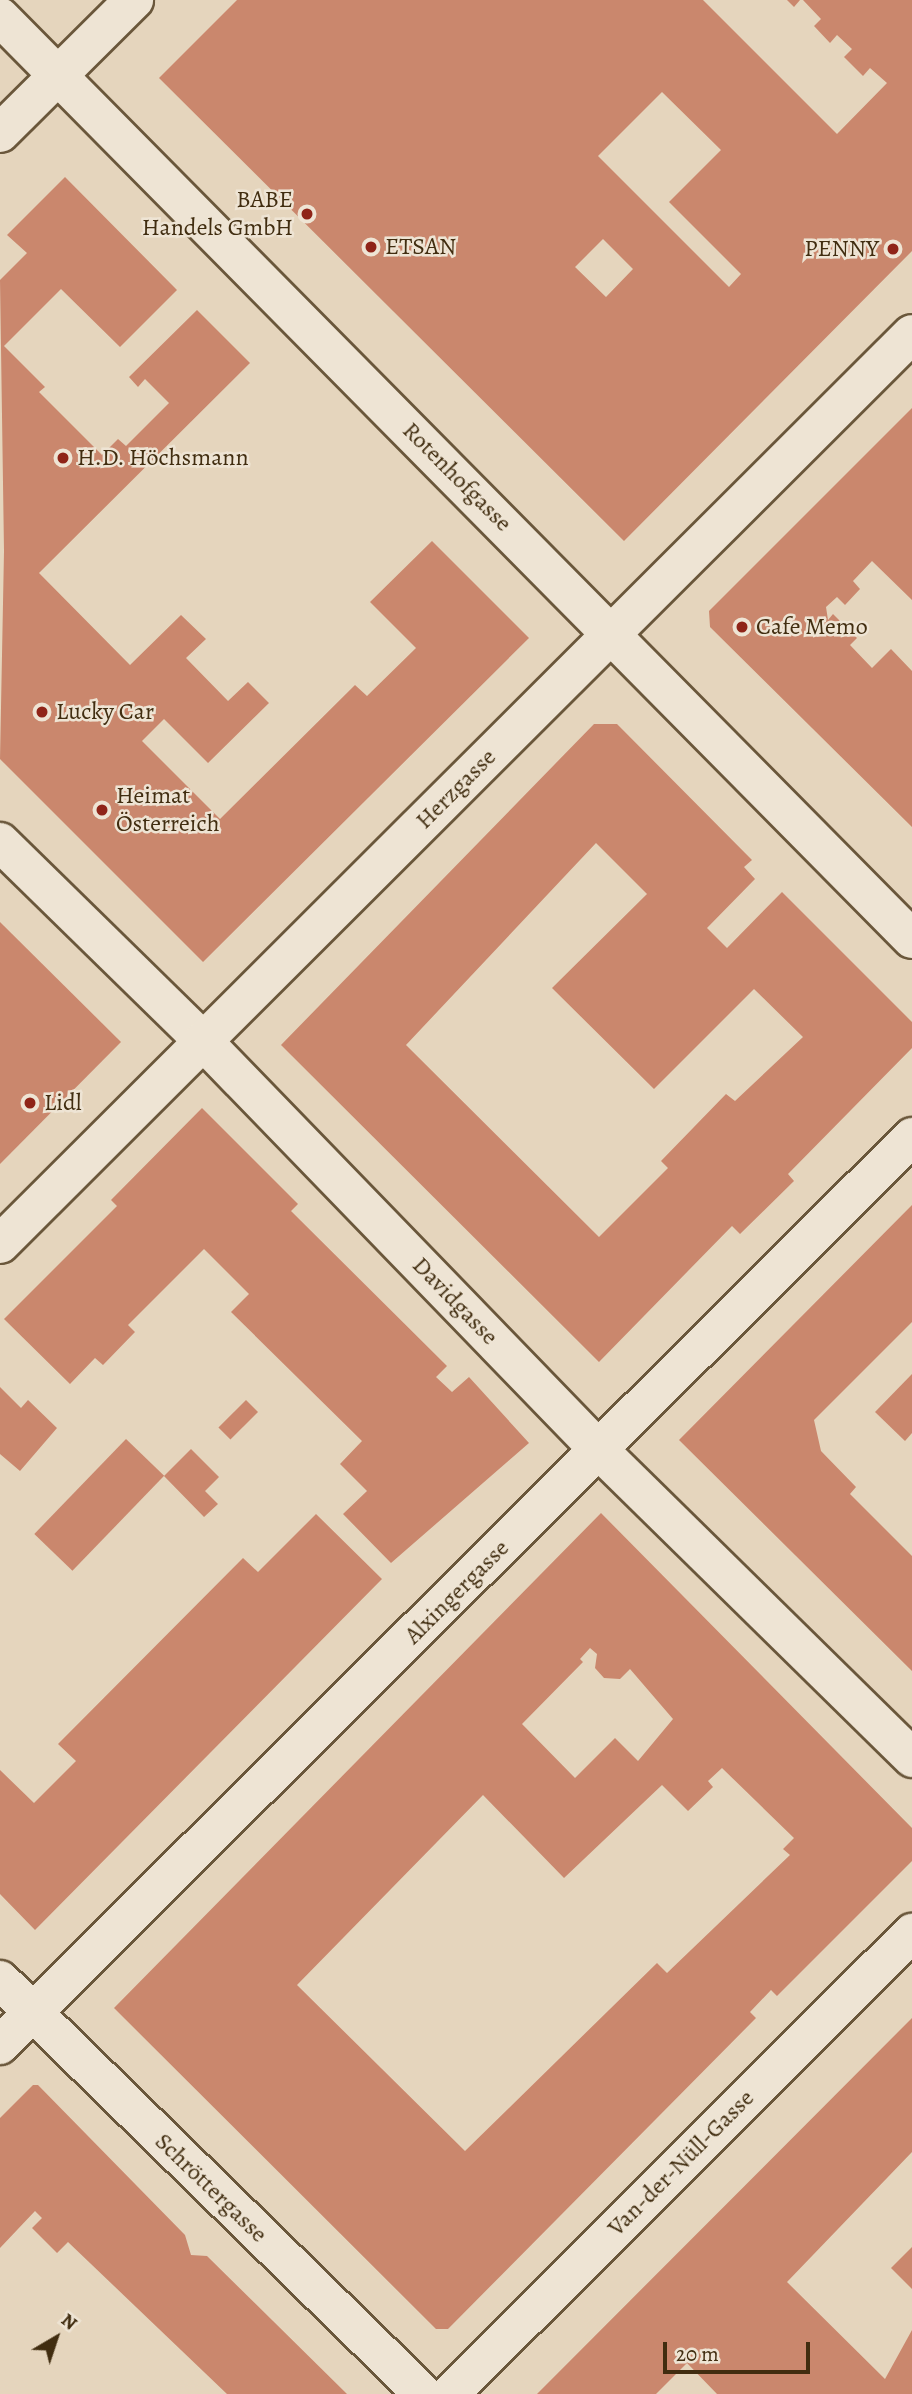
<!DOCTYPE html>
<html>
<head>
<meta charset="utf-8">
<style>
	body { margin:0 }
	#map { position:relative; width:912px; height:2394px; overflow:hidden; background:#e5d5bd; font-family:Alegreya,serif }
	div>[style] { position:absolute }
	.building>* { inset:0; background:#ca876d; transform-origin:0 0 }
	.roads { filter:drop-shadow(2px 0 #6a573b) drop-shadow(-2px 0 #6a573b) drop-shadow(0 2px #6a573b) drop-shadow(0 -2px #6a573b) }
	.minor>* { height:38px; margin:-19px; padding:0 19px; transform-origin:19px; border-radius:19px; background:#eee4d4 }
	.tertiary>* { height:38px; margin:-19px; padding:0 19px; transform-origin:19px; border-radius:19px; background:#eee4d4 }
	.dots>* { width:19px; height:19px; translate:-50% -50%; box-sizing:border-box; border:4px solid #eee4d4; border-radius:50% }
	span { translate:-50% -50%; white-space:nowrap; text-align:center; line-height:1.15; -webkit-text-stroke:5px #eee4d4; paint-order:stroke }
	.poi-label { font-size:24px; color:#412d10 }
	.right { translate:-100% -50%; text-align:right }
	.left { translate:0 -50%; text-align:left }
	.street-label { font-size:24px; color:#412d10 }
	.north { position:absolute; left:21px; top:2303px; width:70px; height:70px; -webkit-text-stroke:5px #eee4d4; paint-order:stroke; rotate:39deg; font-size:19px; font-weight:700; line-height:28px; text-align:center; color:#412d10 }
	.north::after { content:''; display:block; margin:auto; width:24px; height:32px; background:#412d10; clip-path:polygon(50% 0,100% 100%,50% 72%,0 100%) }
	.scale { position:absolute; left:663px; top:2342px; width:147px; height:32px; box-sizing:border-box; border:4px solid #412d10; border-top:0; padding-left:9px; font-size:21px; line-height:24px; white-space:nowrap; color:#412d10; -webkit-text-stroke:5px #eee4d4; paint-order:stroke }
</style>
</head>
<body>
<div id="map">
	<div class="building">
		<i style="clip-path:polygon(evenodd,237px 0,703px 0,837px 134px,887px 83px,870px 68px,863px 76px,844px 57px,852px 49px,837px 35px,830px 43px,814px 26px,821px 19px,803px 0,912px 0,912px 251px,624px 541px,159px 78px,237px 0,662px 92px,721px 150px,669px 202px,741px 274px,729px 287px,598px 156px,662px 92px,237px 0,603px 239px,633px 269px,606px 297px,575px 267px,603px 239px)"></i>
		<i style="clip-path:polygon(787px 0,800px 0,794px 7px)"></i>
		<i style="clip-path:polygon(65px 177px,177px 290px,120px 347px,61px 289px,4px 346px,45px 387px,39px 392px,102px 455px,118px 439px,126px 446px,169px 403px,145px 379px,138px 387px,129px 377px,197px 310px,250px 363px,39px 573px,130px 665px,181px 615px,206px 639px,186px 658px,228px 701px,248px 682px,269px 703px,208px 763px,164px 719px,142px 741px,220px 819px,355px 685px,367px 696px,416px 648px,370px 602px,432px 541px,529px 638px,203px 962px,0 759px,4px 551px,0 280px,27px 253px,7px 235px)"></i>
		<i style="clip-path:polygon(912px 408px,912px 600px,872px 561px,853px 581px,860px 589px,845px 605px,837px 597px,826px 607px,828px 620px,833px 614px,857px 638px,850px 645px,872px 668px,891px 649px,912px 671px,912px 827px,710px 627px,709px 611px)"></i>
		<i style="clip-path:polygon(evenodd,594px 724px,617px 724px,752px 860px,744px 867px,755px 879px,707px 928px,727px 948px,782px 892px,912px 1022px,912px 1048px,788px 1174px,794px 1181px,740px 1234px,732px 1226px,599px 1362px,281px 1045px,594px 724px,596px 843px,647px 894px,552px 988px,654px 1089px,754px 989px,803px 1037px,735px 1101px,726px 1094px,661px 1161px,668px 1168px,599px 1237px,406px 1045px,596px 843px)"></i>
		<i style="clip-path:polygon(0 922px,121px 1042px,0 1164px)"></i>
		<i style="clip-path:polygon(202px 1108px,298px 1204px,291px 1211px,447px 1366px,436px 1377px,452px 1392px,469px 1377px,529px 1443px,391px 1563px,343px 1514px,367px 1491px,340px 1464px,362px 1441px,231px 1312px,249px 1294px,204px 1249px,128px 1325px,135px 1332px,103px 1365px,95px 1358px,70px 1384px,4px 1319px,117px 1206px,111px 1200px)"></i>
		<i style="clip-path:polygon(912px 1205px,912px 1322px,814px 1420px,821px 1451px,856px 1487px,850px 1494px,912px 1556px,912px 1671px,679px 1440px)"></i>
		<i style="clip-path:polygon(912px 1374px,912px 1433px,905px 1441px,875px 1412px)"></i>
		<i style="clip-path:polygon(0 1387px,21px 1408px,28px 1400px,57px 1428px,20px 1471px,0 1454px)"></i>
		<i style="left:246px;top:1400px;width:17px;height:39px;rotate:45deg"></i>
		<i style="left:126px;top:1439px;width:53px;height:132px;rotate:44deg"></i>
		<i style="clip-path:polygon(191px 1449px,219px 1477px,205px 1491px,218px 1504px,204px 1517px,164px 1476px)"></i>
		<i style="clip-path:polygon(evenodd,601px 1513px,912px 1828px,912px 1861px,777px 1996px,771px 1990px,750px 2012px,756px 2018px,448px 2329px,436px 2329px,114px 2008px,601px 1513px,590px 1648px,597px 1654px,595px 1668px,604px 1678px,620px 1679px,630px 1669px,673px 1719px,638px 1761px,615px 1738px,575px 1778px,522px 1724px,583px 1662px,580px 1659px,590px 1648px,601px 1513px,722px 1768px,794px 1838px,783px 1849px,790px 1855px,667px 1973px,657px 1963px,465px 2151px,297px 1985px,483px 1795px,564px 1878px,662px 1785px,688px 1811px,713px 1787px,708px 1781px,722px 1768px)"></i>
		<i style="clip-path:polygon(316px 1514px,382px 1579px,35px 1930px,0 1894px,0 1770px,34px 1803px,76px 1761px,58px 1744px,243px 1558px,258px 1572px)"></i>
		<i style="clip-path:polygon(912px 2018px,912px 2152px,787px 2282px,885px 2379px,912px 2330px,912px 2394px,717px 2394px,687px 2363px,656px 2394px,537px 2394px)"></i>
		<i style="clip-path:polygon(33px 2085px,38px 2085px,185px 2235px,191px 2255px,207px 2256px,347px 2394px,227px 2394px,68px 2242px,57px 2253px,32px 2228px,42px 2218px,35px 2211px,0 2248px,0 2118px)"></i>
		<i style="clip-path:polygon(912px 2247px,912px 2289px,891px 2268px)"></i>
	</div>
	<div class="roads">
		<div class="minor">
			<i style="left:0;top:17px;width:1297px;rotate:45.31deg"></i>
			<i style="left:0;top:842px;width:284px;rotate:44.4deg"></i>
			<i style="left:203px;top:1041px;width:571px;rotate:45.92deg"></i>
			<i style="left:600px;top:1451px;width:438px;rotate:44.5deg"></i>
			<i style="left:0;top:1244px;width:1288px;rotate:-44.94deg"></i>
			<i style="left:0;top:1980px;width:592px;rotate:44.38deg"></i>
			<i style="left:0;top:2045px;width:1287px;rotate:-44.87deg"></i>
			<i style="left:450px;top:2394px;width:653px;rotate:-44.94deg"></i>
		</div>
		<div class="tertiary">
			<i style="left:0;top:133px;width:189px;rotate:-44.8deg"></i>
		</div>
	</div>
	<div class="dots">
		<i style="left:307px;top:214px;background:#8f2418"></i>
		<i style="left:371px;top:247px;background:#8f2418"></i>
		<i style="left:893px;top:249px;background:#8f2418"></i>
		<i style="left:63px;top:458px;background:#8f2418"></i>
		<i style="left:742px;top:627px;background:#8f2418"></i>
		<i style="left:42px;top:712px;background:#8f2418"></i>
		<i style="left:102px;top:810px;background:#8f2418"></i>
		<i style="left:30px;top:1103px;background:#8f2418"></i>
	</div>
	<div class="poi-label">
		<span class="right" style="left:293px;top:214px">BABE<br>Handels GmbH</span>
		<span class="left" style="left:385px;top:247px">ETSAN</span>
		<span class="right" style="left:879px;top:249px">PENNY</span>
		<span class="left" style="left:77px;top:458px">H.D. Höchsmann</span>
		<span class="left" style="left:756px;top:627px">Cafe Memo</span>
		<span class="left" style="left:56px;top:712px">Lucky Car</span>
		<span class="left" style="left:116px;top:810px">Heimat<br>Österreich</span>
		<span class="left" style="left:44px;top:1103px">Lidl</span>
	</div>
	<div class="street-label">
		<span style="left:457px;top:477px;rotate:45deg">Rotenhofgasse</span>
		<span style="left:456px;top:789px;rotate:-45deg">Herzgasse</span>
		<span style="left:455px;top:1301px;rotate:46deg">Davidgasse</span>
		<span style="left:457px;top:1592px;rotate:-45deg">Alxingergasse</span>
		<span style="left:681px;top:2163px;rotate:-45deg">Van-der-Nüll-Gasse</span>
		<span style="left:211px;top:2188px;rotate:44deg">Schröttergasse</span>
	</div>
	<div class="north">N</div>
	<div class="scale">20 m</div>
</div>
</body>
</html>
